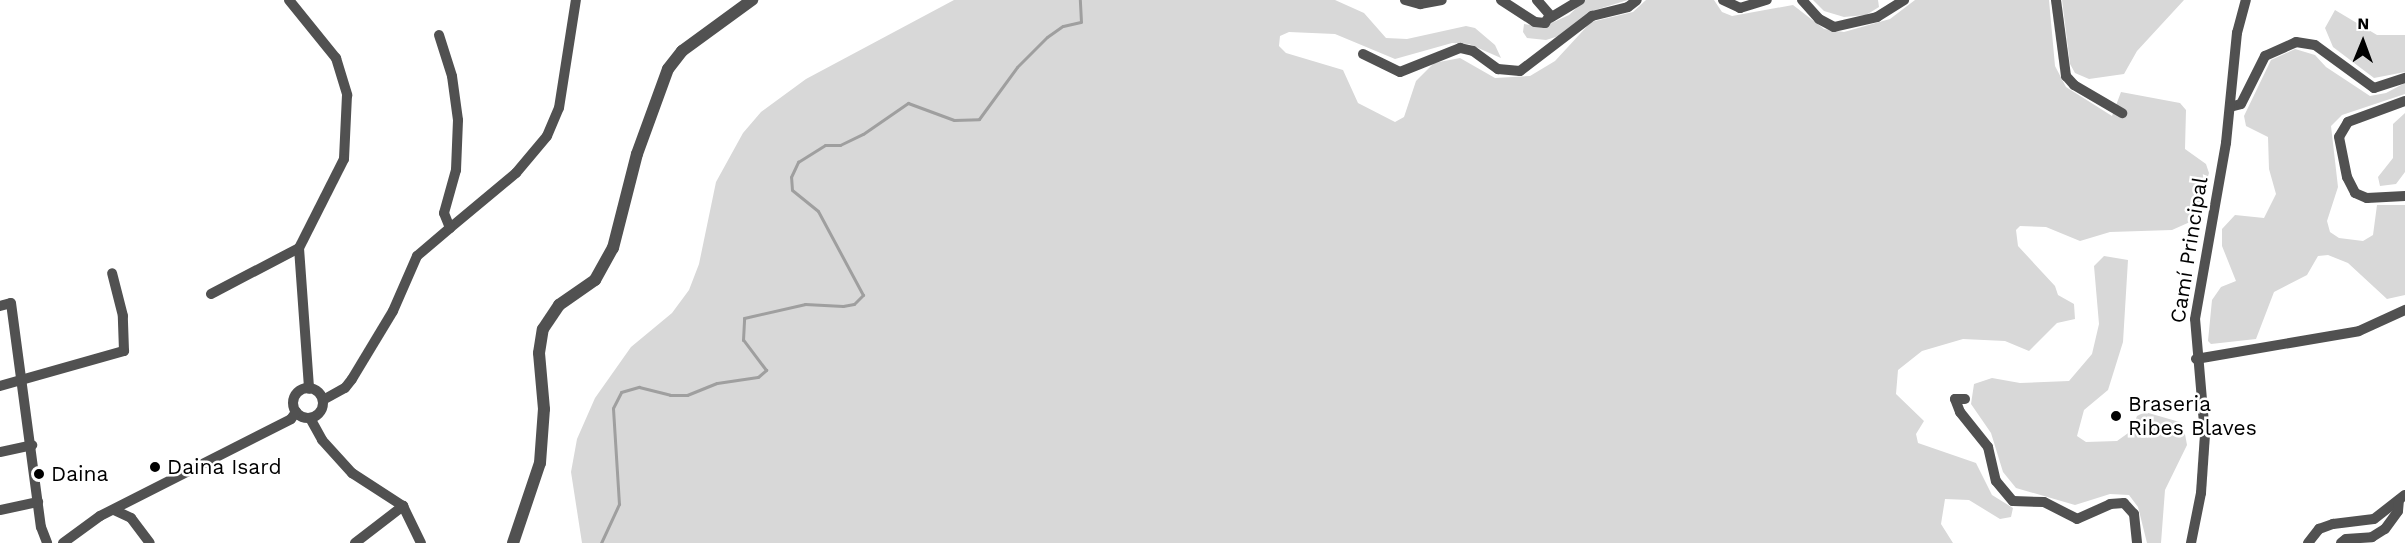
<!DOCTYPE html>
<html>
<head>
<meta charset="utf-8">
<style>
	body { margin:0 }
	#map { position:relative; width:2405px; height:543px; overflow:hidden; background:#fff; font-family:"Work Sans",sans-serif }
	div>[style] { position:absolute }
	.green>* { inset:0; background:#d8d8d8 }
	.stream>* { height:3px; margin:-1.5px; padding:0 1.5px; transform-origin:1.5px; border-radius:1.5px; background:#9f9f9f }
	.minor>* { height:10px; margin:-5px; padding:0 5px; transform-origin:5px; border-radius:5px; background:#515151 }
	.minor>.ring { margin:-5px; padding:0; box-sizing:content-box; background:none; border:10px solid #515151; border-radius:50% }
	.tertiary>* { height:12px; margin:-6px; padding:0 6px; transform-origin:6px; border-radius:6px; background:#515151 }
	.dots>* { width:16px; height:16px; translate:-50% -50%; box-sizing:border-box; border:3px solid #fff; border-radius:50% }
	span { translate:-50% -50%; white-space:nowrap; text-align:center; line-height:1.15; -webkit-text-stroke:5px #fff; paint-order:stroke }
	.street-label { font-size:21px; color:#000 }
	.poi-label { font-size:21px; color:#000 }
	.left { translate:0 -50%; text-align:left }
	.north { position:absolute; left:2333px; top:12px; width:60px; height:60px; -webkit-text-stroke:4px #fff; paint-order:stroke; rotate:1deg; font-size:16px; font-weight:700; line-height:24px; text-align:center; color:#000 }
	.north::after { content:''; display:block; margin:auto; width:21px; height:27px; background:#000; clip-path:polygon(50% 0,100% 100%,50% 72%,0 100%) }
</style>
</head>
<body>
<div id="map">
	<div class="green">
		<i style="clip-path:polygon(954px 0,1335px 0,1364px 13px,1386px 38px,1407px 39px,1466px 26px,1475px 28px,1495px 45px,1501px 58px,1469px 44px,1452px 43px,1395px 59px,1335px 34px,1289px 32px,1280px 36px,1279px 46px,1286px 53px,1343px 70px,1358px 103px,1395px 122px,1404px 117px,1416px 81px,1434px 63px,1460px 58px,1495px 78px,1530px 76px,1555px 61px,1591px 22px,1633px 12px,1646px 0,1714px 0,1722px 12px,1732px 16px,1793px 5px,1824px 29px,1844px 32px,1890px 19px,1915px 0,2049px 0,2055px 66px,2066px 87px,2112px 116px,2121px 92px,2180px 103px,2186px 110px,2185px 149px,2206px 164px,2209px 173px,2197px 214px,2190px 222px,2172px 230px,2110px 232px,2080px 241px,2046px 227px,2020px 226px,2016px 230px,2018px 246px,2055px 286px,2058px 295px,2074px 304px,2075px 319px,2057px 323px,2029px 351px,2005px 341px,1963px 339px,1922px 351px,1898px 370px,1896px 394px,1924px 421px,1916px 434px,1918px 443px,1976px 463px,1992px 495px,2013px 508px,2011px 517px,2000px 519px,1969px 500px,1945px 499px,1941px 524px,1953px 543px,582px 543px,571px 472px,577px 439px,595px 398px,631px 347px,672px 313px,689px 290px,699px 264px,716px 182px,743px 133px,761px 112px,806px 79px)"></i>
		<i style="clip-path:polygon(1585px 0,1628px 0,1592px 11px,1562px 35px,1546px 40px,1527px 38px,1523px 32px,1524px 24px,1543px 27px,1569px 15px)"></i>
		<i style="clip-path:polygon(1813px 0,1878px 0,1879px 7px,1866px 15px,1844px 17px,1824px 11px)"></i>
		<i style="clip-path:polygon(2062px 0,2184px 0,2137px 51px,2124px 74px,2089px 79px,2075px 73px,2070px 64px)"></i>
		<i style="clip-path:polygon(2335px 10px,2377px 35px,2405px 35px,2405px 72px,2374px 78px,2333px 47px,2325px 28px)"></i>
		<i style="clip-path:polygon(2295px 49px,2315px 55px,2326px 67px,2370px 96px,2386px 93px,2405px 83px,2405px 94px,2342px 115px,2331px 126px,2338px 187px,2327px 221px,2330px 232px,2339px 238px,2363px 241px,2373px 235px,2377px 205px,2405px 205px,2405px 295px,2387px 299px,2348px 263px,2328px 255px,2318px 256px,2307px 275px,2274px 292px,2256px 339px,2211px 344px,2208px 341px,2212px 300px,2221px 287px,2236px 281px,2222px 246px,2222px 229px,2235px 215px,2264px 218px,2276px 194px,2269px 169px,2268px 137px,2246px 126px,2244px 116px,2271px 60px)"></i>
		<i style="clip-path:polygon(2405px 113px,2405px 172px,2396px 184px,2380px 186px,2378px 177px,2393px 158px,2393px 124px)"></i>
		<i style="clip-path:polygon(2104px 256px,2128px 260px,2123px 342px,2108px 390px,2084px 410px,2077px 436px,2086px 442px,2117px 441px,2131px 431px,2137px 416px,2145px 412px,2183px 423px,2187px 445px,2165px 490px,2161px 543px,2147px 543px,2138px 507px,2129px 495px,2110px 494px,2075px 505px,2016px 488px,2003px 472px,1991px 433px,1971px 404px,1974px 384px,1992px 378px,2020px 383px,2069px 381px,2092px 354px,2099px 324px,2094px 266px)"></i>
	</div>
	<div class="stream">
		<i style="left:601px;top:543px;width:43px;rotate:-65.2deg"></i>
		<i style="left:619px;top:504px;width:96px;rotate:-93.6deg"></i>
		<i style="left:613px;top:408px;width:18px;rotate:-63deg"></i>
		<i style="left:621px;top:392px;width:19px;rotate:-16deg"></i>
		<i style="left:639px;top:387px;width:32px;rotate:14deg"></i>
		<i style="left:670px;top:395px;width:17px"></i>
		<i style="left:687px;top:395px;width:32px;rotate:-22deg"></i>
		<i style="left:717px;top:383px;width:41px;rotate:-8.3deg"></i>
		<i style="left:758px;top:377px;width:11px;rotate:-41deg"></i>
		<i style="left:766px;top:370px;width:38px;rotate:-127deg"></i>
		<i style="left:743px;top:340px;width:22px;rotate:-87deg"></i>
		<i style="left:744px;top:318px;width:63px;rotate:-12.9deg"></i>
		<i style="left:805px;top:304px;width:38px;rotate:3deg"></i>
		<i style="left:843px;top:306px;width:11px;rotate:-10deg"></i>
		<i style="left:854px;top:304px;width:13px;rotate:-45deg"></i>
		<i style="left:863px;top:295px;width:95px;rotate:-118.2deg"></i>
		<i style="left:818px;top:211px;width:33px;rotate:-141deg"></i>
		<i style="left:792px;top:190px;width:13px;rotate:-94deg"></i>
		<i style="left:791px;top:177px;width:17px;rotate:-65deg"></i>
		<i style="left:798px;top:162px;width:32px;rotate:-32deg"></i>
		<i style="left:825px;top:145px;width:15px"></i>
		<i style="left:840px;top:145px;width:25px;rotate:-26deg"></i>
		<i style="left:863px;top:134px;width:55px;rotate:-34.6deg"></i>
		<i style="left:908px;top:103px;width:49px;rotate:20.3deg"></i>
		<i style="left:954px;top:120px;width:25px;rotate:-2deg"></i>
		<i style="left:979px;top:119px;width:64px;rotate:-53.8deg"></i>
		<i style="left:1017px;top:67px;width:42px;rotate:-45deg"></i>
		<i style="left:1047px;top:37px;width:19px;rotate:-35deg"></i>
		<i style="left:1063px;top:26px;width:18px;rotate:-13deg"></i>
		<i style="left:1081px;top:22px;width:22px;rotate:-93deg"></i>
	</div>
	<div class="minor">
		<i style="left:289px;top:0;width:75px;rotate:51deg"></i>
		<i style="left:336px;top:58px;width:39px;rotate:73deg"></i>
		<i style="left:347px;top:95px;width:64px;rotate:92.7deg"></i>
		<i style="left:344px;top:159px;width:100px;rotate:116.8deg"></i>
		<i style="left:299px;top:248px;width:141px;rotate:85.9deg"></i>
		<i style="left:1405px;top:0;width:16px;rotate:15deg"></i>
		<i style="left:1420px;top:4px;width:22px;rotate:-10deg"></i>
		<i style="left:1501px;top:0;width:40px;rotate:32.9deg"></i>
		<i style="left:1535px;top:22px;width:10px;rotate:6deg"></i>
		<i style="left:1545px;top:23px;width:9px;rotate:-58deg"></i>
		<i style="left:1550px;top:15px;width:20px;rotate:-131deg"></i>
		<i style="left:1723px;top:0;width:19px;rotate:25deg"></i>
		<i style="left:1740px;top:8px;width:28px;rotate:-17deg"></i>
		<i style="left:1802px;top:0;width:25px;rotate:48deg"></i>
		<i style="left:1819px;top:19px;width:17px;rotate:28deg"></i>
		<i style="left:1834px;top:27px;width:44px;rotate:-13.1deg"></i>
		<i style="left:1877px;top:17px;width:32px;rotate:-32deg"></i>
		<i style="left:2056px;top:0;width:77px;rotate:82.5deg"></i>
		<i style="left:2066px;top:76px;width:12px;rotate:48deg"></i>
		<i style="left:2074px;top:85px;width:56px;rotate:30.3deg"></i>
		<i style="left:1550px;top:18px;width:35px;rotate:-31deg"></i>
		<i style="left:1363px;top:54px;width:41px;rotate:25.9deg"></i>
		<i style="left:1400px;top:72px;width:65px;rotate:-21.8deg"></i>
		<i style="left:1460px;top:48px;width:13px;rotate:13deg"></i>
		<i style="left:1473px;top:51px;width:31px;rotate:36deg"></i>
		<i style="left:1498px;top:69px;width:22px;rotate:5deg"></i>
		<i style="left:1520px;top:71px;width:91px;rotate:-37.4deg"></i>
		<i style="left:1592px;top:16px;width:37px;rotate:-14deg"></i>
		<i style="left:1628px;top:7px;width:11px;rotate:-38deg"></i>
		<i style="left:2405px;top:101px;width:61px;rotate:159.8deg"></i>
		<i style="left:2348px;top:122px;width:17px;rotate:121deg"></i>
		<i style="left:2339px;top:137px;width:41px;rotate:78.7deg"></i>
		<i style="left:2347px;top:177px;width:18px;rotate:63deg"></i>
		<i style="left:2355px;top:193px;width:13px;rotate:23deg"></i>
		<i style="left:2367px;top:198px;width:38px;rotate:-3deg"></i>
		<i style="left:2230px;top:107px;width:11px;rotate:-15deg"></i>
		<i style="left:2241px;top:104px;width:54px;rotate:-63.4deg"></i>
		<i style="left:2265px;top:56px;width:34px;rotate:-24deg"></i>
		<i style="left:2296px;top:42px;width:19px;rotate:9deg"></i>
		<i style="left:2315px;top:45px;width:73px;rotate:36.1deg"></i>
		<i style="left:2374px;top:88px;width:33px;rotate:-18deg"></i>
		<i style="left:450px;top:228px;width:86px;rotate:-39.8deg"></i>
		<i style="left:516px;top:173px;width:48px;rotate:-50deg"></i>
		<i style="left:547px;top:136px;width:30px;rotate:-67deg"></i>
		<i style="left:559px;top:108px;width:109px;rotate:-81.1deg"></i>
		<i style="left:211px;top:294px;width:99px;rotate:-27.6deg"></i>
		<i style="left:0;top:306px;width:11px;rotate:-15deg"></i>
		<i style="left:11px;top:303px;width:226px;rotate:82.4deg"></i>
		<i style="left:41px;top:527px;width:17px;rotate:69deg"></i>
		<i style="left:2196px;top:359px;width:165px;rotate:-9.7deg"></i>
		<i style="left:2359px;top:331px;width:51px;rotate:-24.5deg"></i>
		<i style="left:0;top:386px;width:129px;rotate:-15.8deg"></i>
		<i style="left:124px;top:351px;width:35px;rotate:-92deg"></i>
		<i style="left:123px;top:316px;width:44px;rotate:-104.3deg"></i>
		<i class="ring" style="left:293px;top:388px;width:20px;height:20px"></i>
		<i style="left:1965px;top:399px;width:10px;rotate:180deg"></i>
		<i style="left:1955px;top:399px;width:14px;rotate:69deg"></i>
		<i style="left:1960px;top:412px;width:45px;rotate:51.3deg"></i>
		<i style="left:1988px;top:447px;width:35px;rotate:77deg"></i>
		<i style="left:1996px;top:481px;width:26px;rotate:50deg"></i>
		<i style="left:2013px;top:501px;width:31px;rotate:2deg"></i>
		<i style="left:2044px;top:502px;width:37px;rotate:27deg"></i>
		<i style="left:2077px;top:519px;width:36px;rotate:-24deg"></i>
		<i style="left:2110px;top:504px;width:14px;rotate:-4deg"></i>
		<i style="left:2124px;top:503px;width:15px;rotate:48deg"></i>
		<i style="left:2134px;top:514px;width:29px;rotate:84deg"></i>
		<i style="left:323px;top:400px;width:25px;rotate:-29deg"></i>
		<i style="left:345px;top:388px;width:11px;rotate:-52deg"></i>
		<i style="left:352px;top:379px;width:79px;rotate:-58.9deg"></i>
		<i style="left:393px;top:311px;width:60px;rotate:-66.4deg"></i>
		<i style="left:417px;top:256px;width:43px;rotate:-40.3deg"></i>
		<i style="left:450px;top:228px;width:16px;rotate:-112deg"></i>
		<i style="left:444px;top:213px;width:45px;rotate:-74.4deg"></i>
		<i style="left:456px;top:170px;width:50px;rotate:-87.7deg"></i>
		<i style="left:458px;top:120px;width:44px;rotate:-97.8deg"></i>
		<i style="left:452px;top:76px;width:43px;rotate:-107.6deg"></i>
		<i style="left:310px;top:418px;width:25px;rotate:61deg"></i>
		<i style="left:322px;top:440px;width:45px;rotate:47.7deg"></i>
		<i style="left:352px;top:473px;width:61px;rotate:32.9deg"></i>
		<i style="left:403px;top:506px;width:41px;rotate:64.1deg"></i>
		<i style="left:0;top:452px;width:33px;rotate:-12deg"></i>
		<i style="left:0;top:510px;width:39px;rotate:-12deg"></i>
		<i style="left:114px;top:510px;width:19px;rotate:25deg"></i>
		<i style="left:131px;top:518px;width:31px;rotate:53deg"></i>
		<i style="left:63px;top:543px;width:46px;rotate:-36.1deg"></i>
		<i style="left:100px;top:516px;width:214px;rotate:-26.9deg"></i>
		<i style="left:291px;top:419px;width:9px;rotate:-54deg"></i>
		<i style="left:355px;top:543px;width:61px;rotate:-37.6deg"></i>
		<i style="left:2191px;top:543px;width:51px;rotate:-78.7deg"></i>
		<i style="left:2201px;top:493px;width:58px;rotate:-86.1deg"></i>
		<i style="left:2205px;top:435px;width:116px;rotate:-94.9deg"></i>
		<i style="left:2195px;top:319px;width:179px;rotate:-80deg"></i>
		<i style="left:2226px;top:143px;width:111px;rotate:-84.3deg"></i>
		<i style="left:2237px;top:33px;width:34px;rotate:-75deg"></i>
		<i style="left:2308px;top:543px;width:18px;rotate:-52deg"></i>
		<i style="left:2319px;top:529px;width:15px;rotate:-20deg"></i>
		<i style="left:2333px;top:524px;width:41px;rotate:-7deg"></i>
		<i style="left:2374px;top:519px;width:39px;rotate:-38deg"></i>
		<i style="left:2341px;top:543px;width:6px;rotate:-39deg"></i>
		<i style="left:2346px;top:539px;width:26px;rotate:-4deg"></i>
		<i style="left:2372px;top:537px;width:15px;rotate:-32deg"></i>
		<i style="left:2385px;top:529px;width:22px;rotate:-54deg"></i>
		<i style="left:2398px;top:511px;width:11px;rotate:-85deg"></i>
	</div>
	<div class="tertiary">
		<i style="left:513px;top:543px;width:84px;rotate:-71.4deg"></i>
		<i style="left:540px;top:463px;width:54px;rotate:-85.8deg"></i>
		<i style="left:544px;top:409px;width:56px;rotate:-95.1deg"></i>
		<i style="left:539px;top:353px;width:24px;rotate:-81deg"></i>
		<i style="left:543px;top:329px;width:29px;rotate:-56deg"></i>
		<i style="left:559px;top:305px;width:44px;rotate:-34.8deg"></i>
		<i style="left:595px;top:280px;width:37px;rotate:-61deg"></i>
		<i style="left:613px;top:248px;width:97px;rotate:-75.7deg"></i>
		<i style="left:637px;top:154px;width:90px;rotate:-70deg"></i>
		<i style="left:668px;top:69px;width:23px;rotate:-52deg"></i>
		<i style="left:682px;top:51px;width:87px;rotate:-36.1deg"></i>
	</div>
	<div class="dots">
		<i style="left:2116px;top:416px;background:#000"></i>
		<i style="left:155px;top:467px;background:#000"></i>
		<i style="left:39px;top:474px;background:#000"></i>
	</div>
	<div class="street-label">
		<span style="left:2189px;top:250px;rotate:-81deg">Camí Principal</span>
	</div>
	<div class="poi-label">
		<span class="left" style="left:2128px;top:416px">Braseria<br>Ribes Blaves</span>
		<span class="left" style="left:167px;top:467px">Daina Isard</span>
		<span class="left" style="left:51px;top:474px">Daina</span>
	</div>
	<div class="north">N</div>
</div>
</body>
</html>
